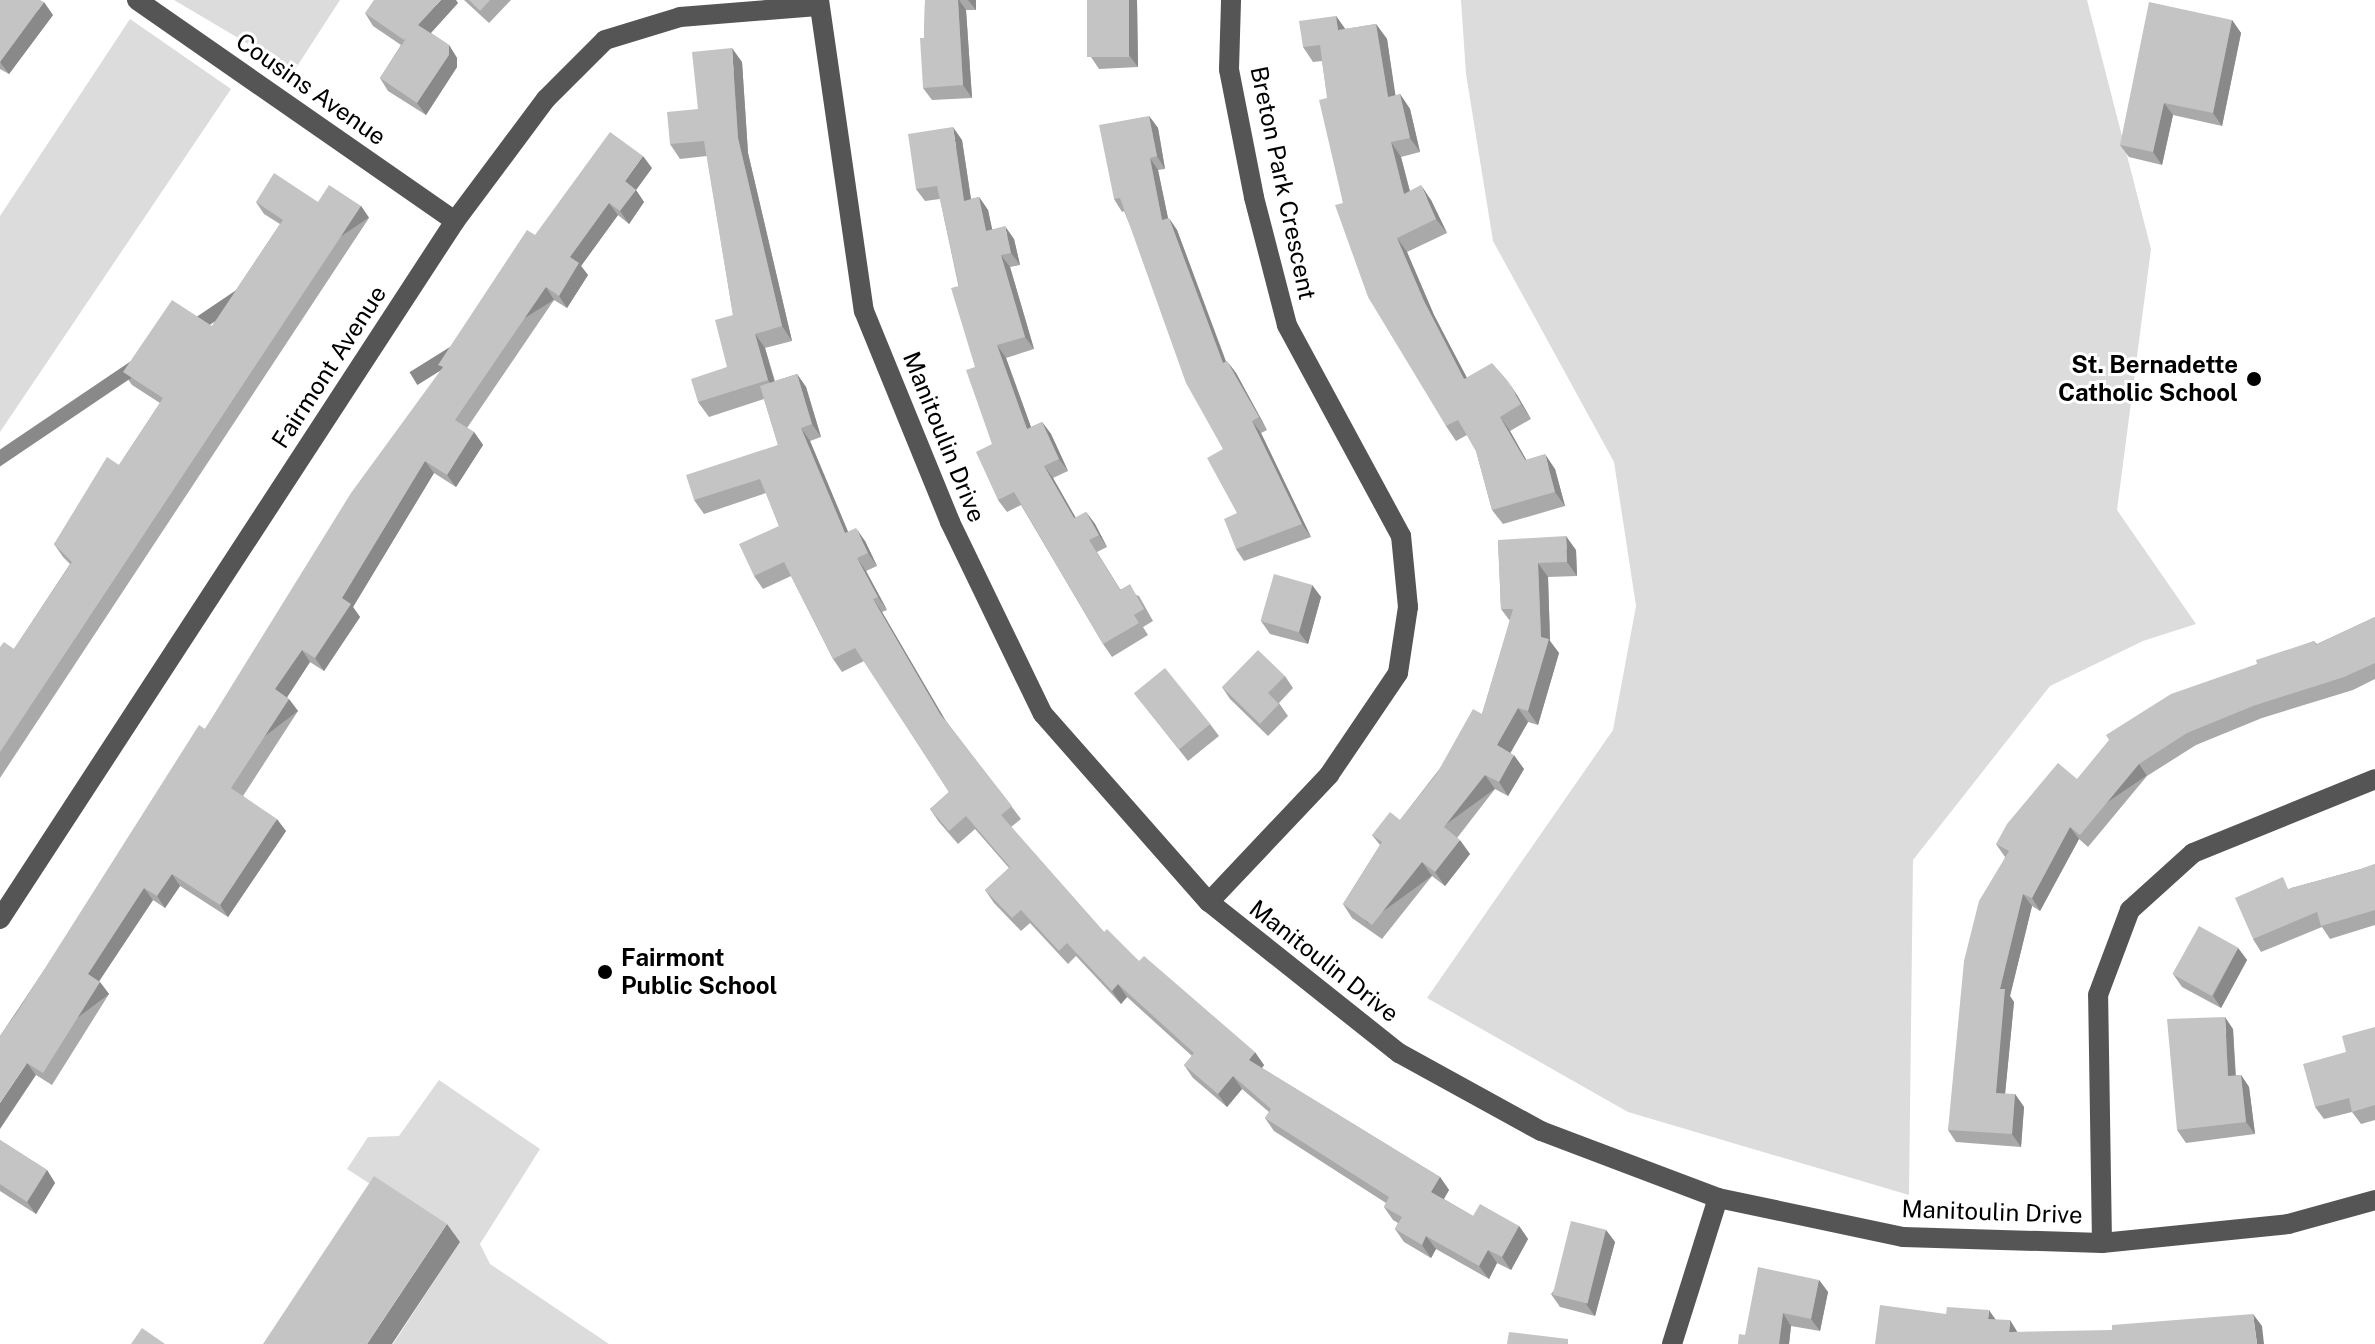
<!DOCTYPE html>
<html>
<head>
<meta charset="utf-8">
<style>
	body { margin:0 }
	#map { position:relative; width:2375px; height:1344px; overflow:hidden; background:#fff; font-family:"Public Sans",sans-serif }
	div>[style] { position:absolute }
	.green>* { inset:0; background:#dcdcdc }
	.minor>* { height:20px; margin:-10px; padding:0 10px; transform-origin:10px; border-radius:10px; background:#555 }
	.wall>* { inset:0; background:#a9a9a9 }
	.shaded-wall>* { inset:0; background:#898989; transform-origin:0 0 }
	.building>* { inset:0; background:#c4c4c4; transform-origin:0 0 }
	.dots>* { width:22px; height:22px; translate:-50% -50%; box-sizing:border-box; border:4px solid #fff; border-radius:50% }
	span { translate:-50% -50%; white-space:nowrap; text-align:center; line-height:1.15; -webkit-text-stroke:6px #fff; paint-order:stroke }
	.street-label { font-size:24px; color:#000 }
	.poi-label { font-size:24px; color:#000; font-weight:700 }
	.right { translate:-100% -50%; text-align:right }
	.left { translate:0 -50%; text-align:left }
</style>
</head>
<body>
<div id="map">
	<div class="green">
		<i style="clip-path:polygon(174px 0,340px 0,294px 71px)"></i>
		<i style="clip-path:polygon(1461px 0,2087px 0,2151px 249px,2117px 510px,2196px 624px,2143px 641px,2050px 686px,1913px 860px,1909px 1195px,1628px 1112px,1427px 998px,1613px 730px,1636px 606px,1614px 462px,1493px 241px,1466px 74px)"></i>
		<i style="clip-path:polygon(130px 19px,231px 89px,0 432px,0 216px)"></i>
		<i style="clip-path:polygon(439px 1080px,540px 1149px,480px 1244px,490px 1264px,609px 1344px,393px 1344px,460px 1242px,347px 1169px,368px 1137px,399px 1136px)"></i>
	</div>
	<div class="minor">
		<i style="left:137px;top:0;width:387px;rotate:34.8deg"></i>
		<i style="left:819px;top:0;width:314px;rotate:81.8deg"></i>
		<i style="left:864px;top:311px;width:228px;rotate:67.8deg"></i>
		<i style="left:950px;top:522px;width:213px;rotate:64.2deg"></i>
		<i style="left:1043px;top:714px;width:251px;rotate:48.6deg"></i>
		<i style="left:1209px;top:902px;width:243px;rotate:38.5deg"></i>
		<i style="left:1399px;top:1053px;width:162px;rotate:28.8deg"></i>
		<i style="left:1541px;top:1131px;width:189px;rotate:20.7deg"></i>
		<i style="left:1718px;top:1198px;width:189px;rotate:11.9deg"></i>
		<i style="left:1903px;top:1237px;width:199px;rotate:1.7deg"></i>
		<i style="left:2102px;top:1243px;width:187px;rotate:-5.8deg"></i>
		<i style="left:2288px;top:1224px;width:90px;rotate:-15.4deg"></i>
		<i style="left:1209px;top:902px;width:175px;rotate:-46.6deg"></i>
		<i style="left:1329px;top:775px;width:123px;rotate:-55.9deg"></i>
		<i style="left:1398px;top:673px;width:67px;rotate:-81.4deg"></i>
		<i style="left:1408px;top:607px;width:71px;rotate:-95.6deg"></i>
		<i style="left:1401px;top:536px;width:240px;rotate:-118.4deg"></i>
		<i style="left:1287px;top:325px;width:132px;rotate:-104.5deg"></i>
		<i style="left:1254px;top:197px;width:130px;rotate:-101.1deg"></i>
		<i style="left:1229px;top:69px;width:69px;rotate:-88.3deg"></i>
		<i style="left:0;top:919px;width:833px;rotate:-56.9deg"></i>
		<i style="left:455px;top:221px;width:152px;rotate:-53.3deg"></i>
		<i style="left:546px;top:99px;width:83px;rotate:-45deg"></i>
		<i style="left:605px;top:40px;width:78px;rotate:-17deg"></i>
		<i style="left:680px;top:17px;width:138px;rotate:-4.6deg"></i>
		<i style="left:2102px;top:1243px;width:248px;rotate:-90.9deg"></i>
		<i style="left:2098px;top:995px;width:91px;rotate:-69.4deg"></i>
		<i style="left:2130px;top:910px;width:85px;rotate:-42.1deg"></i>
		<i style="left:2193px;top:853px;width:196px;rotate:-22.1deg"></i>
		<i style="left:1672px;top:1344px;width:153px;rotate:-72.5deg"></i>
	</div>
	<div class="wall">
		<i style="clip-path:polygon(0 0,53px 15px,9px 74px,0 69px)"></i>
		<i style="clip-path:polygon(464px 0,511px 0,489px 23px)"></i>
		<i style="clip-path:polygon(925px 0,976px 0,976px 10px,966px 10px,972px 98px,932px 100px,923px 88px)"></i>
		<i style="clip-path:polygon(1087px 0,1137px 0,1138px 67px,1099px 69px,1091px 57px)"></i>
		<i style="clip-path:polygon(458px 3px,431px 33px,449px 45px,457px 58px,457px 67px,426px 115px,388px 91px,380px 78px,401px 45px,373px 26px,365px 13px)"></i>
		<i style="clip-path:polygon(1336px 16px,1345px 29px,1376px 24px,1387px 39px,1395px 96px,1400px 94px,1410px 109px,1420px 152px,1401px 157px,1410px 191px,1431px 200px,1447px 233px,1407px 252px,1434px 315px,1466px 378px,1517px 395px,1531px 419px,1510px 431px,1526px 460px,1555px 469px,1565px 506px,1503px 524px,1492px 510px,1476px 451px,1467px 435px,1456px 441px,1446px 426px,1343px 203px,1322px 61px,1313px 62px,1303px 47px)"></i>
		<i style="clip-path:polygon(2232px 20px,2241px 33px,2222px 126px,2173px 115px,2162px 165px,2129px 157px,2120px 145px)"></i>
		<i style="clip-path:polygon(742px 62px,748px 153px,792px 341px,765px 348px,775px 381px,797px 374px,806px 387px,821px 437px,810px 441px,848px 532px,865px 541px,877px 566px,866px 571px,887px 610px,882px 612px,946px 721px,1021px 819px,1011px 827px,1104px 932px,1264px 1065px,1262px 1068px,1440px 1177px,1449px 1190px,1444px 1199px,1473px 1216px,1519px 1226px,1528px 1239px,1511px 1270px,1497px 1263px,1489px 1279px,1436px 1249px,1431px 1258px,1404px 1242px,1395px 1229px,1398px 1223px,1393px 1220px,1384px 1207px,1386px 1203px,1274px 1131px,1265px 1118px,1269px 1112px,1242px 1089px,1227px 1107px,1193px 1078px,1184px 1065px,1192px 1056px,1127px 997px,1121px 1004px,1076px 956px,1068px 964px,1030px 923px,1021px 931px,994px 903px,985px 890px,1009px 868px,975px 829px,958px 844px,939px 822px,930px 809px,949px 792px,864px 661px,842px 672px,833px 659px,791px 576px,763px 589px,754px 576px,779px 526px,766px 493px,704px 514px,694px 500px,778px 445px,764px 399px,709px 417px,698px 402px,727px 367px,733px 315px,707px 156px,680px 159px,670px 144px,698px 109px)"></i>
		<i style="clip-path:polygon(1149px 116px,1158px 128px,1165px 169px,1158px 170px,1168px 218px,1177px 230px,1226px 361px,1236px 373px,1267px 430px,1261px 433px,1311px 537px,1244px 561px,1236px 549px,1237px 513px,1223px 449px,1124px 211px,1122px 212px,1114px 199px)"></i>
		<i style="clip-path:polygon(962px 140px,971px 199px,979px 197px,988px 210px,992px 229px,1014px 239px,1020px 265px,1010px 267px,1034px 349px,1006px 358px,1031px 427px,1042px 422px,1051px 434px,1068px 471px,1053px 478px,1076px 518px,1086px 512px,1095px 524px,1107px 547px,1097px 552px,1120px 589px,1139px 596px,1153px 621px,1143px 627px,1148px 635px,1112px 657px,1103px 644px,1021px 505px,1007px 512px,998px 500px,992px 444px,940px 199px,925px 201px,916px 189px)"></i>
		<i style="clip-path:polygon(652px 168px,636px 190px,644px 202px,629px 224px,618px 215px,581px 266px,588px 275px,567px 308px,554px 300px,467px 428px,474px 432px,483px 445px,456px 487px,434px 473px,353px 607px,360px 617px,324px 671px,310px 662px,287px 697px,298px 711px,243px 796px,286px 831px,228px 917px,180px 886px,165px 908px,153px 900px,99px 981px,109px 994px,52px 1085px,36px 1075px,0 1036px,205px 729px,442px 369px,438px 365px,535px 235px)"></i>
		<i style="clip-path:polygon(256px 202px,318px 202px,361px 206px,369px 218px,0 778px,0 647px,14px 649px,70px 564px,63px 557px,54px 544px,119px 465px,160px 403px,132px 385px,123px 372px,212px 326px,280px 224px,264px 214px)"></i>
		<i style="clip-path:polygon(1498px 540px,1576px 550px,1577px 576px,1548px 577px,1550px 641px,1559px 653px,1538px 725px,1528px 722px,1510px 753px,1524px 769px,1508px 796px,1495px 789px,1457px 838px,1470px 854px,1445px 886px,1432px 876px,1382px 939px,1352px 918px,1343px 904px,1380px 845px,1372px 835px,1400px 820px,1482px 714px,1510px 621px,1501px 609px)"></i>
		<i style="clip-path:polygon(1312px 585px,1321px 597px,1308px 644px,1270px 634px,1261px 621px)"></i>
		<i style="clip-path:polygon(2375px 617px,2375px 679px,2353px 690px,2262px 718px,2196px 745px,2147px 776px,2088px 847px,2079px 839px,2040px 911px,2032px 906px,2010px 996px,2014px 1002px,2005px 1094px,2015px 1094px,2024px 1107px,2021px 1147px,1956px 1142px,1948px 1130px,2005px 857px,1996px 844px,2077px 779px,2257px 664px,2314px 641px,2317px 644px)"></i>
		<i style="clip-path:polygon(1285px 676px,1293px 688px,1279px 703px,1288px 716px,1268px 736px,1230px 699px,1222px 687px)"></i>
		<i style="clip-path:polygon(1134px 693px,1210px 724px,1219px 736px,1188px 761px)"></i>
		<i style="clip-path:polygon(2375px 864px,2375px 925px,2330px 939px,2322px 927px,2261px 952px,2253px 939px,2291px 888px,2361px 869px)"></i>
		<i style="clip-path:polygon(2238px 948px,2247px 960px,2221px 1008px,2182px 987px,2173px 974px)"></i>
		<i style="clip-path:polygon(2375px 1027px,2375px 1120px,2361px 1124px,2352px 1112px,2324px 1119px,2315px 1107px,2346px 1052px)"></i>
		<i style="clip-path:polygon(2233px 1029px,2236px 1075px,2241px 1075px,2249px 1087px,2255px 1134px,2186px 1143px,2177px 1130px)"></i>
		<i style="clip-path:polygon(0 1140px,47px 1170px,55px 1183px,36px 1214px,0 1191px)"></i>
		<i style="clip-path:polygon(1606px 1230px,1615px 1242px,1595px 1316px,1560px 1307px,1551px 1294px)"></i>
		<i style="clip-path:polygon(1819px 1280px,1828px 1292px,1820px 1331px,1791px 1326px,1789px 1344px,1738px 1344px,1745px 1335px)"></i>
	</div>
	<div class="shaded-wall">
		<i style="clip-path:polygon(441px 0,456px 0,458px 3px,427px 37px,418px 25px)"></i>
		<i style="clip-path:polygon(958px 0,959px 0,966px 10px,972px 98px,963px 85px)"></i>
		<i style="clip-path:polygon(968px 0,976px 0,976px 10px)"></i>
		<i style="clip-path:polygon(1129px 0,1137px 0,1138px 67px,1129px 55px)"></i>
		<i style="clip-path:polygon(44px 2px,53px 15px,9px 74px,0 62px)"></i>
		<i style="clip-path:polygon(1336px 16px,1346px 30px,1338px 30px)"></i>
		<i style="clip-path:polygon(2232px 20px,2241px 33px,2222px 126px,2213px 113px)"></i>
		<i style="clip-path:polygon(1376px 24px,1387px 39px,1398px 112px,1388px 97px)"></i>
		<i style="clip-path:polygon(449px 45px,457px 58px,457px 67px,426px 115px,417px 103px)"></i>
		<i style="clip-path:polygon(732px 48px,742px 62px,748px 153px,792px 341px,782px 326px,738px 138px)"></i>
		<i style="clip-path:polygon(1400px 94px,1410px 109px,1420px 152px,1410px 138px)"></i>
		<i style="clip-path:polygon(2164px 103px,2173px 115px,2162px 165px,2153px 152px)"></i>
		<i style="clip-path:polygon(1149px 116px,1158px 128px,1165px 169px,1157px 156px)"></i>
		<i style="clip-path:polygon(953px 127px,962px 140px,973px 213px,964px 201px)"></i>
		<i style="clip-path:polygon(1391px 142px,1401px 157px,1414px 208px,1404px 194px)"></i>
		<i style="clip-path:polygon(643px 156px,652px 168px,636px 190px,644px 202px,629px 224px,620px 211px,625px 181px)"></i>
		<i style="clip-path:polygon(1150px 158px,1158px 170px,1171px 233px,1162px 220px)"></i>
		<i style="clip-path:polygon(1421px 185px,1431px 200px,1447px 233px,1436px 219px)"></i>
		<i style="clip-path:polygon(979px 197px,988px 210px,995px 243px,986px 231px)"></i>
		<i style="clip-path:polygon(609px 203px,618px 215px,581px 266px,588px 275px,567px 308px,559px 296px,570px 257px)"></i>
		<i style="left:361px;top:206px;width:14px;height:655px;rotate:56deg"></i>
		<i style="clip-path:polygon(1169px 218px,1177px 230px,1231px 376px,1223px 363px)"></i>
		<i style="clip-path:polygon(1005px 226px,1014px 239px,1020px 265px,1011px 253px)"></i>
		<i style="clip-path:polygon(1397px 238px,1407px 252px,1434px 315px,1475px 393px,1464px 379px,1424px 301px)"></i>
		<i style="clip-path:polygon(1001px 255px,1010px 267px,1034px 349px,1025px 337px)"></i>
		<i style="left:546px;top:287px;width:15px;height:161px;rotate:58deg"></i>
		<i style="clip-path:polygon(755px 334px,765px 348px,778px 394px,768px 380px)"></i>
		<i style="clip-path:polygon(997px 345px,1006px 358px,1036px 441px,1027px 429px)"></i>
		<i style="clip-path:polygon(1227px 361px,1236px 373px,1267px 430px,1259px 417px)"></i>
		<i style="clip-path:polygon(797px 374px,806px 387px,821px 437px,812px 424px)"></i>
		<i style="clip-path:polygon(1507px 380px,1517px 395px,1531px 419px,1521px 404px)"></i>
		<i style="clip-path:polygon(1500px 417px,1510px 431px,1535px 475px,1525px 460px)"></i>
		<i style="clip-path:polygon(1252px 421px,1261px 433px,1311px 537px,1302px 524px)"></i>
		<i style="clip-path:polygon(1042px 422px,1051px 434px,1068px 471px,1059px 459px)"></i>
		<i style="clip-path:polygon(801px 428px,810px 441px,854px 546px,845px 533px)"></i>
		<i style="clip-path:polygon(474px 432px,483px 445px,456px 487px,447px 475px)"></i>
		<i style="clip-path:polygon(1545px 454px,1555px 469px,1565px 506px,1555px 492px)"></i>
		<i style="clip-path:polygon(425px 461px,434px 473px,353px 607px,360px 617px,324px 671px,315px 658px,342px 598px)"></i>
		<i style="clip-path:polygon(1044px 466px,1053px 478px,1083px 531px,1074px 518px)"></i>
		<i style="clip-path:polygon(1086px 512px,1095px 524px,1107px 547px,1099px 535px)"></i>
		<i style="clip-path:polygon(856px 528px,865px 541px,877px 566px,868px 553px)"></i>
		<i style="clip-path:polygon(1566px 536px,1576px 550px,1577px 576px,1567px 562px)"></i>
		<i style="clip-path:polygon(857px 558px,866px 571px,887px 610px,878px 597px)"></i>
		<i style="clip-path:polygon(1538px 563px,1548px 577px,1550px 641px,1559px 653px,1538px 725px,1528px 711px,1541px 637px)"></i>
		<i style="clip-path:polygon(1312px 585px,1321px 597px,1308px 644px,1299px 632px)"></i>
		<i style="clip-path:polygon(873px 599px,882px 612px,949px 727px,940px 714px)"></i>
		<i style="clip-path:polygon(302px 650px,310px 662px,284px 702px,275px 689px)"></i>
		<i style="left:289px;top:699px;width:15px;height:106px;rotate:53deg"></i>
		<i style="clip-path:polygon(1518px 708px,1528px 722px,1507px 759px,1497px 745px)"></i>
		<i style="clip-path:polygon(1514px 755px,1524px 769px,1508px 796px,1499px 782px)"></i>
		<i style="left:2139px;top:764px;width:14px;height:92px;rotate:56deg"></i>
		<i style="left:1485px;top:775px;width:17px;height:66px;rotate:54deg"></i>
		<i style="clip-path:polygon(277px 819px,286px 831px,228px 917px,220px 905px)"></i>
		<i style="clip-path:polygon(2070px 827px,2079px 839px,2040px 911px,2032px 898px)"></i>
		<i style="clip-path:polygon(1460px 840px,1470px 854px,1445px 886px,1435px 872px)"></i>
		<i style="left:1422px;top:862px;width:17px;height:80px;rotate:54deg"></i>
		<i style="clip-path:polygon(172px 874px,180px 886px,165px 908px,157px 896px)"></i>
		<i style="clip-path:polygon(144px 888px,153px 900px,96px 986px,88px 974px)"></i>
		<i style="clip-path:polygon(2023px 894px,2032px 906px,2010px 996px,2014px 1002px,2004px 1105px,1996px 1093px,2000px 989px)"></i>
		<i style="clip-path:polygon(2238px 948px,2247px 960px,2221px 1008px,2213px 996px)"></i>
		<i style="left:100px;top:982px;width:15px;height:107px;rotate:53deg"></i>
		<i style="clip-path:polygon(1118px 984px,1127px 997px,1121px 1004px,1112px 991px)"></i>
		<i style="clip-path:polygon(2225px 1017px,2233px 1029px,2236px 1089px,2228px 1076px)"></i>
		<i style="clip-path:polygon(1255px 1052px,1264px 1065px,1258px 1073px,1249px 1060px)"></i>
		<i style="clip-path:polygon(27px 1063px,36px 1075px,0 1129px,0 1103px)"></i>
		<i style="clip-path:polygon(2241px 1075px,2249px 1087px,2255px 1134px,2246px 1122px)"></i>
		<i style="clip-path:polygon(1233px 1076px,1242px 1089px,1227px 1107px,1218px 1094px)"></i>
		<i style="clip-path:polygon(2015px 1094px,2024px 1107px,2021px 1147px,2012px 1134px)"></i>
		<i style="clip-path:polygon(47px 1170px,55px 1183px,36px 1214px,27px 1202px)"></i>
		<i style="clip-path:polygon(1440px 1177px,1449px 1190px,1440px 1205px,1431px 1192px)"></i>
		<i style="clip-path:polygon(447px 1224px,460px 1242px,392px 1344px,367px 1344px)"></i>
		<i style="clip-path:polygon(1519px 1226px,1528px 1239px,1511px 1270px,1502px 1257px)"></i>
		<i style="clip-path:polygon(1606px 1230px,1615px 1242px,1595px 1316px,1586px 1304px)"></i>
		<i style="clip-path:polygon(1426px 1236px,1436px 1249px,1431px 1258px,1422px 1245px)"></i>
		<i style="clip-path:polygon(1488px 1250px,1497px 1263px,1489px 1279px,1479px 1266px)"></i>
		<i style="clip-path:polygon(1819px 1280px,1828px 1292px,1820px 1331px,1811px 1319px)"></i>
		<i style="clip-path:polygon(1989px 1310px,1998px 1323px,1988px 1319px)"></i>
		<i style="clip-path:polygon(1783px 1313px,1791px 1326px,1789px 1344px,1779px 1344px)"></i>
		<i style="clip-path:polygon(2253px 1314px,2262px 1326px,2264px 1344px,2257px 1344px)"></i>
		<i style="clip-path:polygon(2010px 1320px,2018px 1333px,2009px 1332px)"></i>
	</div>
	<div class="building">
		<i style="clip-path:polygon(0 0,40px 0,44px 2px,0 62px)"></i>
		<i style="clip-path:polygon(374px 0,441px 0,418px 25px,449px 45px,449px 55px,417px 103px,380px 78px,407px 37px,404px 40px,365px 13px)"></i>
		<i style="clip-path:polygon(469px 0,490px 0,480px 11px)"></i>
		<i style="clip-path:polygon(925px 0,958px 0,963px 85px,923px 88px,920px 38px,924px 38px)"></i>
		<i style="left:1087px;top:0;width:42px;height:57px"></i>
		<i style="clip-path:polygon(2149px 2px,2232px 20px,2213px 113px,2164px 103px,2153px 152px,2120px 145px)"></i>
		<i style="clip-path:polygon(1336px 16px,1338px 30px,1376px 24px,1388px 97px,1400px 94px,1410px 138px,1391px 142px,1404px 194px,1421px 185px,1436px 219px,1397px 238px,1424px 301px,1464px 379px,1492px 363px,1507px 380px,1521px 404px,1500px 417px,1525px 460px,1545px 454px,1555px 492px,1492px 510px,1476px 451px,1458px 420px,1446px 426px,1368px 297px,1335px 205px,1343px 203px,1319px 100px,1327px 98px,1320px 45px,1303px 47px,1299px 21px)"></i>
		<i style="clip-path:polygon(732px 48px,738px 138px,782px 326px,755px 334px,768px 380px,698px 402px,691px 379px,727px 367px,715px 320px,733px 315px,704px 141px,670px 144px,667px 112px,698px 109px,692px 52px)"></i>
		<i style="clip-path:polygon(1149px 116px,1157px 156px,1150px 158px,1162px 220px,1169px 218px,1223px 363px,1227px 361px,1259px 417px,1252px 421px,1302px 524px,1236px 549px,1224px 519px,1237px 513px,1207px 458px,1223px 449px,1186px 383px,1120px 198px,1114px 199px,1099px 125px)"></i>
		<i style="clip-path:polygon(953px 127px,964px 201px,979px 197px,986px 231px,1005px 226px,1011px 253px,1001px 255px,1025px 337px,997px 345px,1027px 429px,1042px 422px,1059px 459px,1044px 466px,1074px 518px,1086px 512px,1099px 535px,1089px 540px,1120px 590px,1130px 584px,1144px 609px,1134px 615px,1139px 623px,1103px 644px,1014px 492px,998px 500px,976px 452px,992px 444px,966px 370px,975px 367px,951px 288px,959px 286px,937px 186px,916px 189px,908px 134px)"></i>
		<i style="clip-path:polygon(610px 132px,643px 156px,625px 181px,636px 190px,620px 211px,609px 203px,570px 257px,579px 263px,559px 296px,546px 287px,455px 420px,474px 432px,447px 475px,425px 461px,342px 598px,351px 604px,315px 658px,302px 650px,275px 689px,289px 699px,231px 788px,277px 819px,220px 905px,172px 874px,157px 896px,144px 888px,88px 974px,100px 982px,43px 1073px,27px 1063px,0 1103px,0 1036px,16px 1014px,199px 725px,205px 729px,351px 493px,443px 367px,438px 365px,527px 230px,535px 235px)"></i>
		<i style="clip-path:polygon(274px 173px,318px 202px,329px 185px,361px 206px,0 752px,0 647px,4px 642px,14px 649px,72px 562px,54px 544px,107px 457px,119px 465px,163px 398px,123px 372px,172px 300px,212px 326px,283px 220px,256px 202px)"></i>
		<i style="clip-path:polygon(797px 374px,812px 424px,801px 428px,845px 533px,856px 528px,868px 553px,857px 558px,878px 597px,873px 599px,940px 714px,1012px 806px,1001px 815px,1104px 932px,1107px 929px,1139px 961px,1144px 956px,1255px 1052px,1249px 1060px,1440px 1177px,1431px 1192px,1473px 1216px,1480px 1204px,1519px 1226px,1502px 1257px,1488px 1250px,1479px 1266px,1426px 1236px,1422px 1245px,1395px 1229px,1402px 1217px,1384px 1207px,1389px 1197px,1265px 1118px,1271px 1109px,1233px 1076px,1218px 1094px,1184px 1065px,1194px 1053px,1118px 984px,1112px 991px,1067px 943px,1059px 951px,1021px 910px,1012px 918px,985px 890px,1010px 867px,966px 816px,949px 831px,930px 809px,949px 792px,855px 648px,833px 659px,784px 562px,754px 576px,739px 544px,779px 526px,760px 479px,694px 500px,686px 475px,778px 445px,760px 386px)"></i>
		<i style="clip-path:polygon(1566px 536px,1567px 562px,1538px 563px,1541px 637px,1549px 639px,1528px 711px,1518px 708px,1497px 745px,1514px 755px,1499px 782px,1485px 775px,1444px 827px,1460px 840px,1435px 872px,1422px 862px,1372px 925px,1343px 904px,1382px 842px,1372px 835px,1390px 812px,1400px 820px,1436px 775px,1473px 709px,1482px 714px,1513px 609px,1501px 609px,1498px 540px)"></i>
		<i style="left:1274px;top:574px;width:40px;height:49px;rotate:16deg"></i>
		<i style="clip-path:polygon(2375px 617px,2375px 663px,2344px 677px,2253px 706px,2187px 733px,2139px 764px,2080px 835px,2070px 827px,2032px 898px,2023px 894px,2000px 989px,2005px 989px,1996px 1093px,2015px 1094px,2012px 1134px,1948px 1130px,1964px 961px,1979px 901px,2009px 851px,1996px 844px,2007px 824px,2058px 763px,2077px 779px,2109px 740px,2106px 735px,2171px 694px,2257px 664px,2256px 660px,2314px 641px,2316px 645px)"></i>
		<i style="clip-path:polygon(1258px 650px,1285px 676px,1268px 693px,1279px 704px,1260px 724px,1222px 687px)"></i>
		<i style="left:1165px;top:668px;width:72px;height:40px;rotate:51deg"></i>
		<i style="clip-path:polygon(2375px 864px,2375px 910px,2321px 926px,2317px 912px,2253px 939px,2235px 898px,2283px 877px,2288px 889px,2361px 869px)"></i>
		<i style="left:2199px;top:926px;width:45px;height:55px;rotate:29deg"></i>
		<i style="clip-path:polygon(2225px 1017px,2228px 1076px,2241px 1075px,2246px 1122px,2177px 1130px,2167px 1019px)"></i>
		<i style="clip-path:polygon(2375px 1027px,2375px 1105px,2352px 1112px,2349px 1098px,2315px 1107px,2303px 1064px,2346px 1052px,2342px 1036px)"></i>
		<i style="clip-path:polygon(0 1140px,47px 1170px,27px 1202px,0 1184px)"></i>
		<i style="clip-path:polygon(374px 1176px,447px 1224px,367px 1344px,263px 1344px)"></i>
		<i style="left:1571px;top:1221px;width:36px;height:76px;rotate:14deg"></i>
		<i style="clip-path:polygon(1758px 1267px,1819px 1280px,1811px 1319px,1783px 1313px,1779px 1344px,1738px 1344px,1739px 1334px,1745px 1335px)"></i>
		<i style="clip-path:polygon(1880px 1305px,1946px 1314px,1947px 1307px,1989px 1310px,1988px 1319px,2010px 1320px,2009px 1332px,2112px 1330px,2112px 1325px,2253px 1314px,2257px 1344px,1875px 1344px)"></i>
		<i style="clip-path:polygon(142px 1328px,165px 1344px,131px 1344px)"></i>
		<i style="clip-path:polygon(1509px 1332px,1568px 1339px,1568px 1344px,1507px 1344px)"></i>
	</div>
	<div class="dots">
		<i style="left:2254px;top:379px;background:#000"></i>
		<i style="left:605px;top:972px;background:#000"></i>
	</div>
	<div class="street-label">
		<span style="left:311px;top:89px;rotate:35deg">Cousins Avenue</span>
		<span style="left:1283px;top:183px;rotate:78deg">Breton Park Crescent</span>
		<span style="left:329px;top:367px;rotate:-57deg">Fairmont Avenue</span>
		<span style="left:944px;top:437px;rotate:68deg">Manitoulin Drive</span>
		<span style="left:1324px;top:961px;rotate:38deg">Manitoulin Drive</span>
		<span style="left:1992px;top:1212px;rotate:2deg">Manitoulin Drive</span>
	</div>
	<div class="poi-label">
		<span class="right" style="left:2238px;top:379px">St. Bernadette<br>Catholic School</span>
		<span class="left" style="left:621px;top:972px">Fairmont<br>Public School</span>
	</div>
</div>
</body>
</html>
